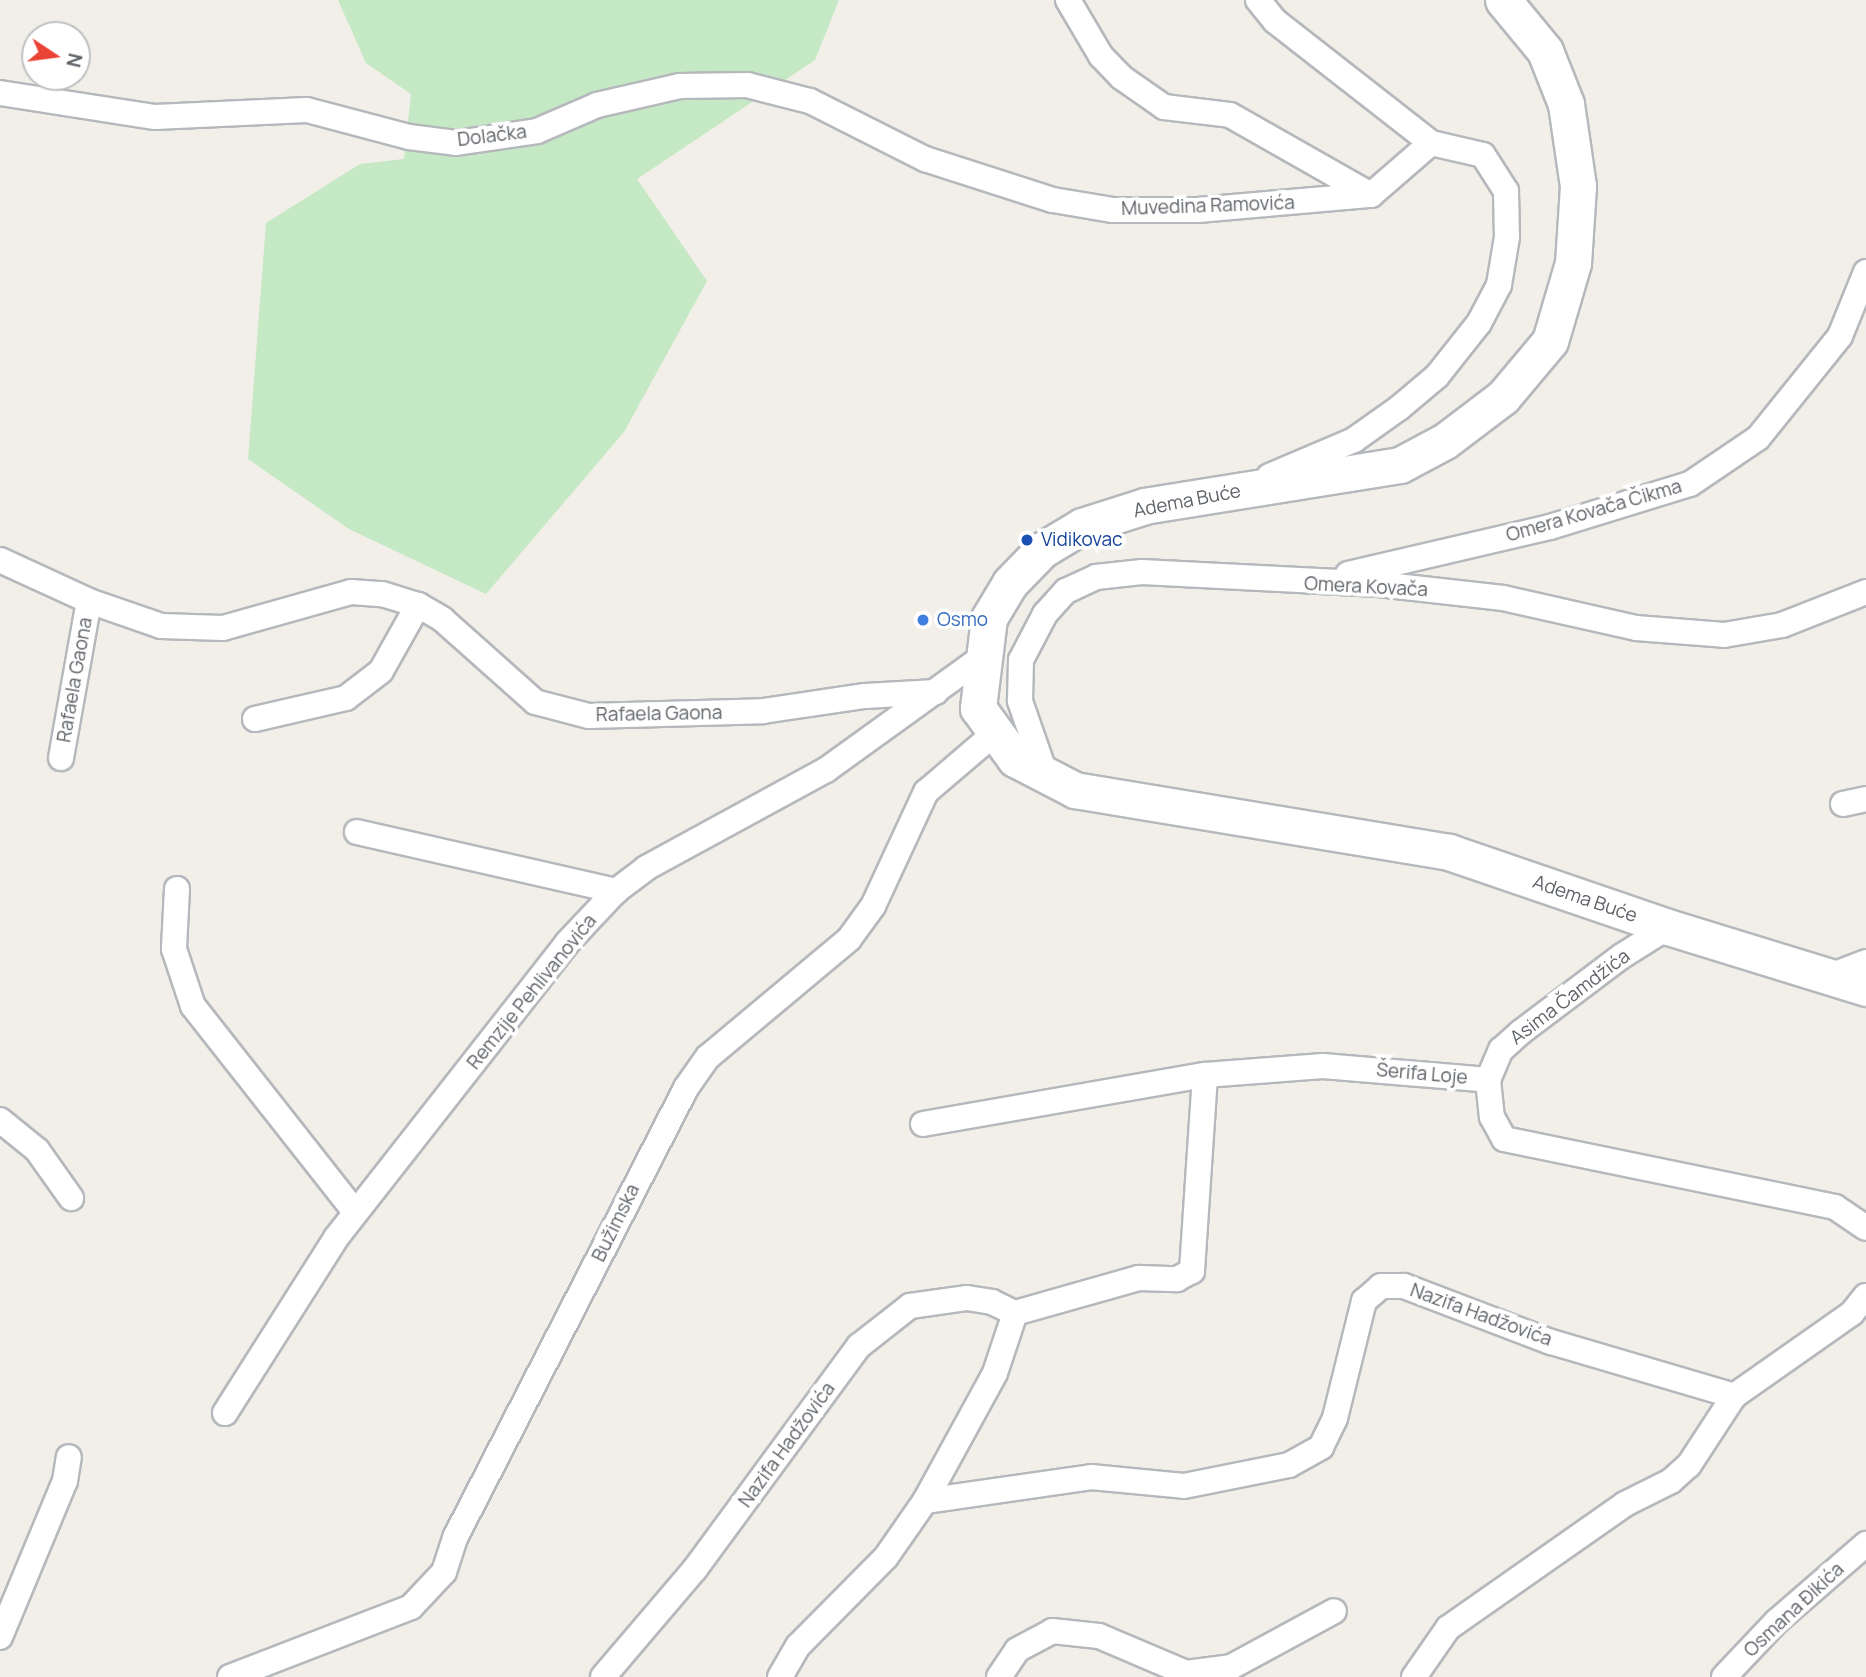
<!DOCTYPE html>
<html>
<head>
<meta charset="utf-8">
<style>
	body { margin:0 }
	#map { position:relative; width:1866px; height:1677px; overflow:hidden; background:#f1efe8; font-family:Manrope,sans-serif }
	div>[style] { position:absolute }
	.green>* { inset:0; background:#c5e8c5 }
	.roads { filter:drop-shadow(2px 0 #b5b8bc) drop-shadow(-2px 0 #b5b8bc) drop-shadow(0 2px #b5b8bc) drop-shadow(0 -2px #b5b8bc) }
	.street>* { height:24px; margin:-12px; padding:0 12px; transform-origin:12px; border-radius:12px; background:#fff }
	.secondary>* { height:35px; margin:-17.5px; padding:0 17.5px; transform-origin:17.5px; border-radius:17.5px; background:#fff }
	.dots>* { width:19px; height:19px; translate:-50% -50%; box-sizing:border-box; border:4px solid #fff; border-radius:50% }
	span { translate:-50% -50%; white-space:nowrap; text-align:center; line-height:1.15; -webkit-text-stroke:7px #fff; paint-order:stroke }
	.street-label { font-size:19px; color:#5f6368 }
	.transit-label { font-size:19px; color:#164399 }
	.left { translate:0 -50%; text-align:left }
	.shop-label { font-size:19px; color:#366cbe }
	.north { position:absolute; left:21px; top:21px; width:70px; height:70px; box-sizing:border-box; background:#fff; border:2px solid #bfc1c3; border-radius:50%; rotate:103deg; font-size:19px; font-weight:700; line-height:28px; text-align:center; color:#5f6368 }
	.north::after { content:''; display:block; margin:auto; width:24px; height:32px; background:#ea4335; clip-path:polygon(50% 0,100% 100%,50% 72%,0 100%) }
</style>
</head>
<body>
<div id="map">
	<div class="green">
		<i style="clip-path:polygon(338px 0,839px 0,815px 60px,637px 179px,707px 281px,624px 432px,486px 594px,349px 529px,248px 459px,266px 223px,360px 164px,404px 159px,411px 94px,366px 63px)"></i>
	</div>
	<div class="roads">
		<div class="street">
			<i style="left:1068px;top:0;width:65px;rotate:59.5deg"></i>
			<i style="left:1101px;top:56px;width:29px;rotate:46deg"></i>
			<i style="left:1121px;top:77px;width:52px;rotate:34.9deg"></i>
			<i style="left:1164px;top:107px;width:66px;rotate:6.9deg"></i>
			<i style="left:1230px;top:115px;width:162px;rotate:29.6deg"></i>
			<i style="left:1258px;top:0;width:27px;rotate:51deg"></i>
			<i style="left:1275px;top:21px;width:198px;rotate:38deg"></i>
			<i style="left:0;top:93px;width:157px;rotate:8.8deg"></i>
			<i style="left:155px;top:117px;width:152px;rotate:-2.6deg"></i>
			<i style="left:307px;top:110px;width:106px;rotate:14.8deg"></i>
			<i style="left:409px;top:137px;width:47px;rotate:7.3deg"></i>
			<i style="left:456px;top:143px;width:82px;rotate:-8.4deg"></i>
			<i style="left:537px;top:131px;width:65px;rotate:-23.4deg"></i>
			<i style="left:597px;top:105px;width:85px;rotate:-12.9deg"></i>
			<i style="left:680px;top:86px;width:67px;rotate:-0.9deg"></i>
			<i style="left:747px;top:85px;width:65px;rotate:14.3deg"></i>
			<i style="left:810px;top:101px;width:129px;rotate:26.8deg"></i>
			<i style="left:925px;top:159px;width:134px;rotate:17.8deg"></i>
			<i style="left:1053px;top:200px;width:61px;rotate:9.5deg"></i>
			<i style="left:1113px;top:210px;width:85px"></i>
			<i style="left:1198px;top:210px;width:174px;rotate:-5deg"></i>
			<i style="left:1371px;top:195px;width:79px;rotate:-40.9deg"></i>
			<i style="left:1431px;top:143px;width:53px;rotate:13deg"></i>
			<i style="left:1483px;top:155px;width:43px;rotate:57.4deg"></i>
			<i style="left:1506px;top:191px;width:46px;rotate:88.8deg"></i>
			<i style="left:1507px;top:237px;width:49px;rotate:99.5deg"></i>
			<i style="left:1499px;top:285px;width:43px;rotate:117.8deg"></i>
			<i style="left:1479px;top:323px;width:68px;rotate:128.4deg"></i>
			<i style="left:1437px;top:376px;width:50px;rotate:139.9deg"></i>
			<i style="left:1399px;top:408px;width:55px;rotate:144.6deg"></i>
			<i style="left:1354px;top:440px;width:92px;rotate:157deg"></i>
			<i style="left:0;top:560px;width:98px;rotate:24.7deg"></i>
			<i style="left:89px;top:601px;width:76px;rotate:19.1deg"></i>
			<i style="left:161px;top:626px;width:62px;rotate:1.8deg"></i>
			<i style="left:223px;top:628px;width:133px;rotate:-15.7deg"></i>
			<i style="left:351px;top:592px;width:31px;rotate:4deg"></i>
			<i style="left:382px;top:594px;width:38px;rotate:17deg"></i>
			<i style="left:418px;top:605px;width:28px;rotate:30deg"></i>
			<i style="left:442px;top:619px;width:125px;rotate:41.7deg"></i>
			<i style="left:535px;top:702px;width:56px;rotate:14.5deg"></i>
			<i style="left:589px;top:716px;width:174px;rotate:-1.6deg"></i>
			<i style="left:763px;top:711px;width:103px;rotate:-8.4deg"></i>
			<i style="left:865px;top:696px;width:71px;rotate:-3.2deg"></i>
			<i style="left:1348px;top:574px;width:207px;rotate:-13.1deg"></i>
			<i style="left:1550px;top:527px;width:146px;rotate:-17.1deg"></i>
			<i style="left:1690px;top:484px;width:82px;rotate:-34.1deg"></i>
			<i style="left:1758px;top:438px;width:131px;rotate:-51.2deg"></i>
			<i style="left:1840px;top:336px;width:69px;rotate:-67.9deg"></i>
			<i style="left:255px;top:719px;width:93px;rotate:-13deg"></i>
			<i style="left:346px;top:698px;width:44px;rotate:-37.6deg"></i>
			<i style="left:381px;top:671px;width:76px;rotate:-60.7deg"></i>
			<i style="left:61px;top:758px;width:159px;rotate:-79.9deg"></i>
			<i style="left:1047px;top:779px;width:83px;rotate:-109.1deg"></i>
			<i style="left:1020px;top:701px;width:41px;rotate:-88.6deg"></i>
			<i style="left:1021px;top:660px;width:52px;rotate:-62.4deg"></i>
			<i style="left:1045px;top:614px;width:31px;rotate:-48deg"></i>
			<i style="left:1066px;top:591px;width:33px;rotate:-25deg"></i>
			<i style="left:1096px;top:577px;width:46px;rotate:-6.2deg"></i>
			<i style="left:1142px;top:572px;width:236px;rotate:2.9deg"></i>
			<i style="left:1378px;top:584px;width:126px;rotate:6.4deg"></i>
			<i style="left:1503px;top:598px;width:136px;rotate:12.7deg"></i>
			<i style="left:1636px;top:628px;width:88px;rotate:4.5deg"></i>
			<i style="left:1724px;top:635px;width:59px;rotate:-9.8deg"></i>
			<i style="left:1782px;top:625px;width:90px;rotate:-21.4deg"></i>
			<i style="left:1843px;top:804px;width:24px;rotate:-12deg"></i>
			<i style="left:357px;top:832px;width:266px;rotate:12.8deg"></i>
			<i style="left:177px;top:889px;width:60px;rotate:92.9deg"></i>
			<i style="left:174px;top:949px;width:60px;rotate:71.6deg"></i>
			<i style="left:193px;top:1006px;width:262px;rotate:51.8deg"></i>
			<i style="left:1830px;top:976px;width:39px;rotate:-21deg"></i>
			<i style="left:1488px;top:1080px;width:33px;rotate:-67deg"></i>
			<i style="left:1501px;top:1050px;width:27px;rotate:-42deg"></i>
			<i style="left:1521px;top:1032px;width:126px;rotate:-37deg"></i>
			<i style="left:1622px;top:956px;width:54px;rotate:-32.2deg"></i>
			<i style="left:0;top:1120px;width:48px;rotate:39deg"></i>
			<i style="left:37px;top:1150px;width:59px;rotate:54.7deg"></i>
			<i style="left:923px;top:1124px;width:286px;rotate:-9.9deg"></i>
			<i style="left:1205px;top:1075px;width:118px;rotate:-4.4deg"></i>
			<i style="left:1323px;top:1066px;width:166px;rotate:4.8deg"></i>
			<i style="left:1488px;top:1080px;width:37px;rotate:84deg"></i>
			<i style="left:1492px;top:1117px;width:25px;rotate:61deg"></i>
			<i style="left:1504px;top:1139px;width:338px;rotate:11.6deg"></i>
			<i style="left:1835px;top:1207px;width:37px;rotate:34deg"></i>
			<i style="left:225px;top:1413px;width:207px;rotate:-57.6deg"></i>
			<i style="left:336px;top:1238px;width:375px;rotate:-51.9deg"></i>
			<i style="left:567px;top:943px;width:71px;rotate:-46.7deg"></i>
			<i style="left:616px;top:891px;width:38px;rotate:-37deg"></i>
			<i style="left:646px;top:868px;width:205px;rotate:-28.6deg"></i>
			<i style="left:826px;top:770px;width:190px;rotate:-35.8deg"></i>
			<i style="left:925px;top:1501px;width:168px;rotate:-8.2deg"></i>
			<i style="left:1091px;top:1477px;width:93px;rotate:5.5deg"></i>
			<i style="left:1184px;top:1486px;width:107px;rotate:-11.3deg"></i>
			<i style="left:1289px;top:1465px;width:37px;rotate:-29deg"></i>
			<i style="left:1321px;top:1447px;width:32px;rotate:-64deg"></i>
			<i style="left:1335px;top:1418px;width:121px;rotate:-76.1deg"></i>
			<i style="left:1364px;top:1301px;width:23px;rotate:-41deg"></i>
			<i style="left:1381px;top:1286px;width:23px"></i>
			<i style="left:1404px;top:1286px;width:157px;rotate:20.9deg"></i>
			<i style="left:1551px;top:1342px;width:191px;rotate:16.4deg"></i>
			<i style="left:0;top:1637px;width:169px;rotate:-67.4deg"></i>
			<i style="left:65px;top:1481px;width:24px;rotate:-81deg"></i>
			<i style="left:230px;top:1677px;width:194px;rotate:-21.1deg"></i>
			<i style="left:411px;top:1607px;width:48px;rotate:-46.7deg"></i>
			<i style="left:444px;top:1572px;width:38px;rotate:-72deg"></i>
			<i style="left:456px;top:1536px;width:504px;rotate:-62.82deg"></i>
			<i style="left:686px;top:1088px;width:38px;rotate:-55deg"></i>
			<i style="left:708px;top:1057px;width:184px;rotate:-39.9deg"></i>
			<i style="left:849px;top:939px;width:41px;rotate:-54deg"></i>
			<i style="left:873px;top:906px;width:126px;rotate:-65.1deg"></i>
			<i style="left:926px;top:792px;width:89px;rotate:-40.5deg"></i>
			<i style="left:603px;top:1677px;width:142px;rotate:-49.6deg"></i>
			<i style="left:695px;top:1569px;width:277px;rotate:-53.7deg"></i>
			<i style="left:859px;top:1346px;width:65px;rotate:-38.1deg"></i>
			<i style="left:910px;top:1306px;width:58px;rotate:-8deg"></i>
			<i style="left:967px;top:1298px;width:25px;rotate:9deg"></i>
			<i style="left:992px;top:1302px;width:25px;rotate:26deg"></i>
			<i style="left:1015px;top:1313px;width:129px;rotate:-15.8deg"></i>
			<i style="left:1139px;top:1278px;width:38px;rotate:2deg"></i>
			<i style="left:1177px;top:1279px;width:17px;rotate:-28deg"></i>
			<i style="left:1192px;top:1271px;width:196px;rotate:-86.2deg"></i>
			<i style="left:780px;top:1677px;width:36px;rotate:-60deg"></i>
			<i style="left:798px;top:1646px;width:125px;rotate:-45.3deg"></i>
			<i style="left:886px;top:1557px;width:68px;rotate:-55.1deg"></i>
			<i style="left:925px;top:1501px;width:146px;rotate:-61.3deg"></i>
			<i style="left:995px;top:1373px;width:63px;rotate:-71.6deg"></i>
			<i style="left:999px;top:1677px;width:32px;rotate:-56deg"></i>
			<i style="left:1017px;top:1650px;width:40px;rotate:-28deg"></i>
			<i style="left:1052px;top:1631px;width:47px;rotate:6.1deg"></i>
			<i style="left:1099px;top:1636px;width:95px;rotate:23deg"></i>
			<i style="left:1186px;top:1673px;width:45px;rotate:-7.6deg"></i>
			<i style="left:1231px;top:1667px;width:117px;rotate:-28.5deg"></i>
			<i style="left:1414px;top:1677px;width:60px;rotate:-55.2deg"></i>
			<i style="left:1448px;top:1628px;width:216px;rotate:-35deg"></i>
			<i style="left:1625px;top:1504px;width:51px;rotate:-26.6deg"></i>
			<i style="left:1671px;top:1481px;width:24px;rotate:-42deg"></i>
			<i style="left:1689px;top:1465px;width:82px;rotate:-56.9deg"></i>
			<i style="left:1734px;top:1396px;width:144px;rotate:-35.1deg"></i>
			<i style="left:1852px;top:1313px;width:22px;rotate:-51deg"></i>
			<i style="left:1724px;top:1677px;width:77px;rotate:-46.6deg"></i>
			<i style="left:1777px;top:1621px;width:118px;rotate:-40.9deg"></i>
		</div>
		<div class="secondary">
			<i style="left:1503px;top:0;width:66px;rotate:50.5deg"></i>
			<i style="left:1545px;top:51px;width:57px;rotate:68.4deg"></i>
			<i style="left:1566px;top:104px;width:83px;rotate:81.7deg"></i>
			<i style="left:1578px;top:186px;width:77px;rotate:93.7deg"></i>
			<i style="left:1573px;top:263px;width:81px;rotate:106.4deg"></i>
			<i style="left:1550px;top:341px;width:73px;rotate:130deg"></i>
			<i style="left:1503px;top:397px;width:73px;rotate:142.8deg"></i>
			<i style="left:1445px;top:441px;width:51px;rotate:151.9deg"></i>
			<i style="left:1400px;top:465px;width:258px;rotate:170.9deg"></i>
			<i style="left:1145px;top:506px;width:66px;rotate:162.4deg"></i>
			<i style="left:1082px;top:526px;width:47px;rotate:149deg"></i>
			<i style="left:1042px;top:550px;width:46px;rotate:134.1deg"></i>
			<i style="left:1010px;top:583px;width:41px;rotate:121deg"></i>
			<i style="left:989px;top:618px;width:91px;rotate:97deg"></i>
			<i style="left:978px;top:708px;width:63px;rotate:54deg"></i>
			<i style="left:1015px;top:759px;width:68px;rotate:27.3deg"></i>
			<i style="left:1075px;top:790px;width:379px;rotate:9.4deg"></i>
			<i style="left:1449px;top:852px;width:231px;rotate:18.9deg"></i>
			<i style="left:1668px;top:927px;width:207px;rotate:17.1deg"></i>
		</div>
	</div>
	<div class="dots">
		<i style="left:1027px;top:540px;background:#1a4fb4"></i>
		<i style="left:923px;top:620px;background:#3f7fe0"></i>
	</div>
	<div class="street-label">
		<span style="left:492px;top:136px;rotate:-7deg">Dolačka</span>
		<span style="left:1208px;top:206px;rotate:-2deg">Muvedina Ramovića</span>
		<span style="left:1187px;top:501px;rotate:-11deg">Adema Buće</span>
		<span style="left:1594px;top:511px;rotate:-16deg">Omera Kovača Čikma</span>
		<span style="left:1366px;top:587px;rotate:3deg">Omera Kovača</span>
		<span style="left:75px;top:680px;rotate:-80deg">Rafaela Gaona</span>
		<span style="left:659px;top:714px;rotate:-1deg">Rafaela Gaona</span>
		<span style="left:1585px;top:899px;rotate:19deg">Adema Buće</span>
		<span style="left:532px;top:992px;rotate:-51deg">Remzije Pehlivanovića</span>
		<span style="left:1570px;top:997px;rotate:-37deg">Asima Čamdžića</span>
		<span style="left:1422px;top:1074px;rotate:5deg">Šerifa Loje</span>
		<span style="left:616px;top:1223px;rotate:-64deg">Bužimska</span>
		<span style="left:1481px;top:1315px;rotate:20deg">Nazifa Hadžovića</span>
		<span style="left:787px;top:1445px;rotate:-54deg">Nazifa Hadžovića</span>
		<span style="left:1794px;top:1610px;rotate:-43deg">Osmana Đikića</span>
	</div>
	<div class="transit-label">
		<span class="left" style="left:1041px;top:540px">Vidikovac</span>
	</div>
	<div class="shop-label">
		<span class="left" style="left:937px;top:620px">Osmo</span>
	</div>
	<div class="north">N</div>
</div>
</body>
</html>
